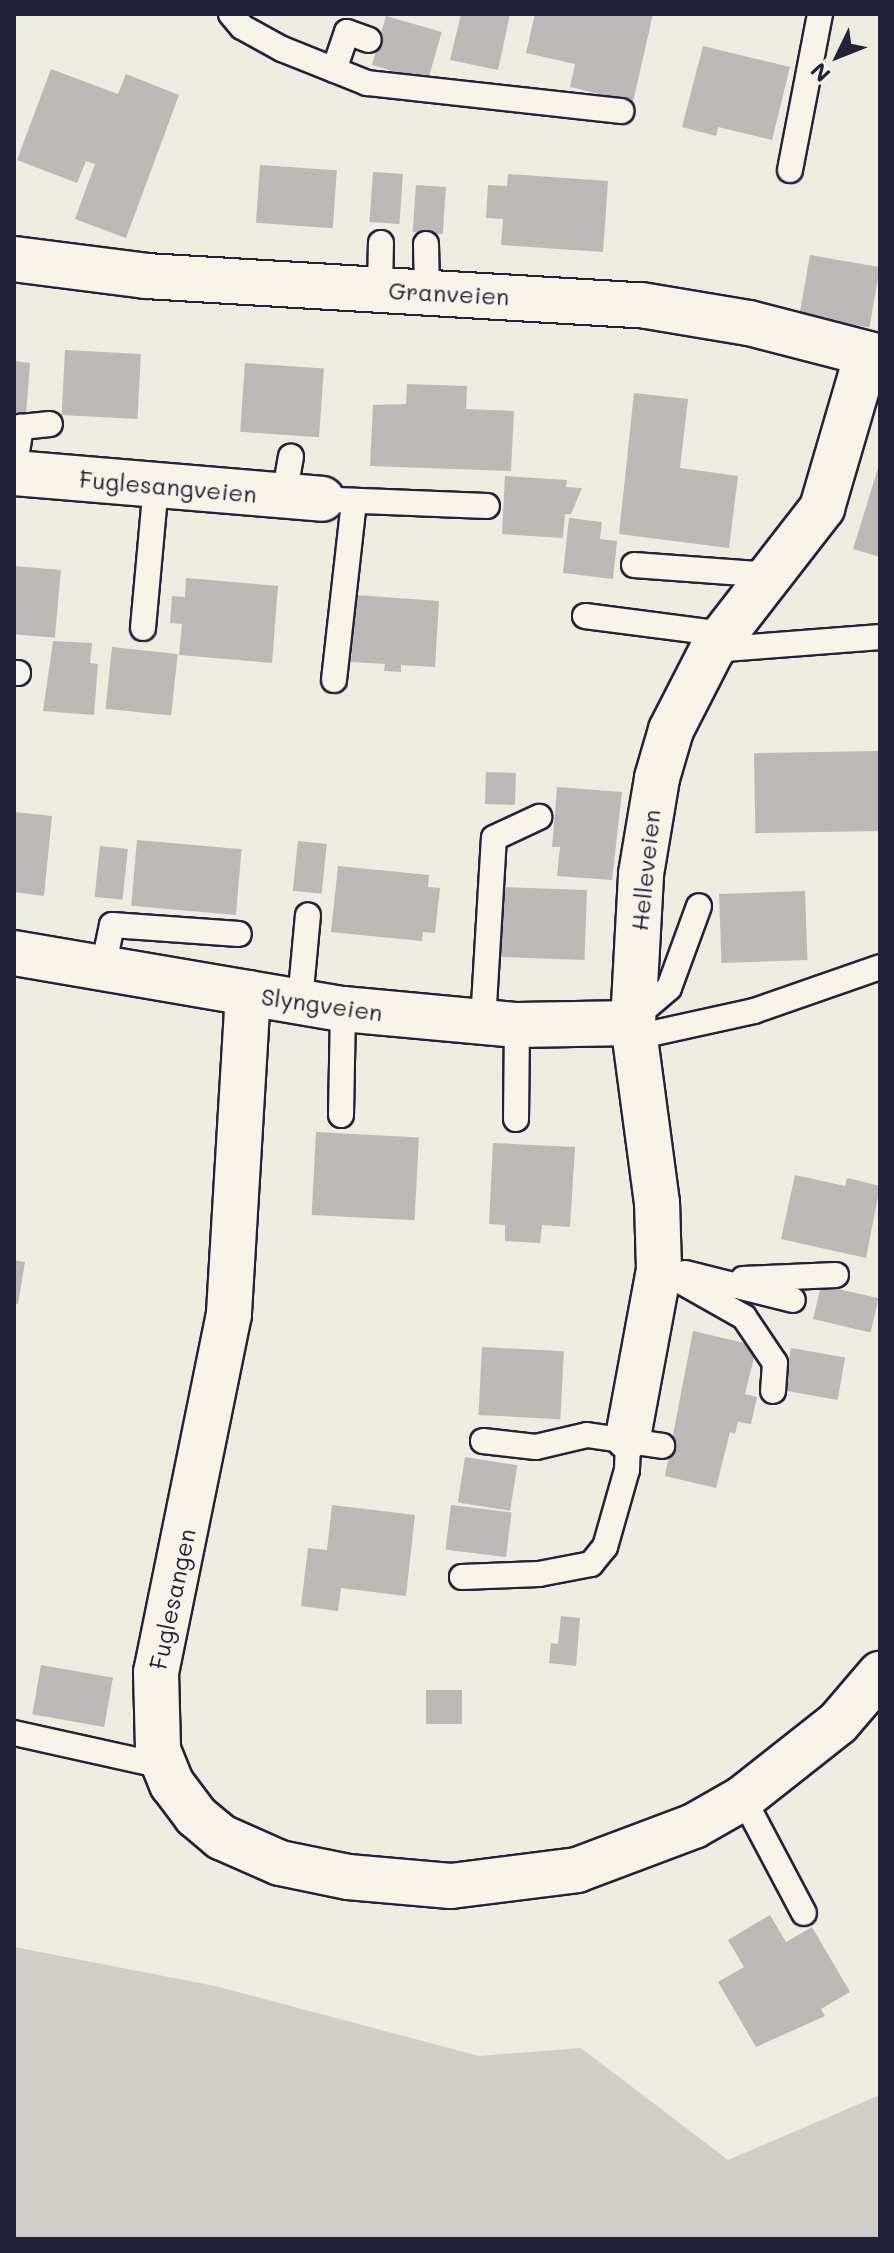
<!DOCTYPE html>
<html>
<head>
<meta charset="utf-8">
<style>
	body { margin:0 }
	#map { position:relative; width:894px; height:2253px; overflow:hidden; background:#eeebe1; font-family:Mali,sans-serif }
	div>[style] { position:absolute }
	.green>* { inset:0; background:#d1cdc9 }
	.building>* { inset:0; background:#bbb8b7; transform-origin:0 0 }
	.roads { filter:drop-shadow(2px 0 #22223b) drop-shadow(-2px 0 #22223b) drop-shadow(0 2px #22223b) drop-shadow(0 -2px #22223b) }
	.lane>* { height:24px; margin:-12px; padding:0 12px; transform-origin:12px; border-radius:12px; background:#f7f3e8 }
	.street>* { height:44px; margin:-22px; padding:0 22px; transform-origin:22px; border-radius:22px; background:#f7f3e8 }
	span { translate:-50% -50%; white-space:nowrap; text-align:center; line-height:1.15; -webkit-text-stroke:6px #f7f3e8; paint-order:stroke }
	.street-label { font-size:24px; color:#22223b }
	.frame { position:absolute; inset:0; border:16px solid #22223b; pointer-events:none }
	.north { position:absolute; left:798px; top:16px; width:80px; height:80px; -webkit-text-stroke:6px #f7f3e8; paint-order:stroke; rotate:227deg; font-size:22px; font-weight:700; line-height:32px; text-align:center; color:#22223b }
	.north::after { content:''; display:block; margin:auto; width:28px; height:36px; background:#22223b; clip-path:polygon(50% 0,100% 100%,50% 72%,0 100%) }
</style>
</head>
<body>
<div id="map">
	<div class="green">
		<i style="clip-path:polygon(14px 1947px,215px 1986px,479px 2056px,581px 2048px,728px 2160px,880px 2095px,880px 2239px,14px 2239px)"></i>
	</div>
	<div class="building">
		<i style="clip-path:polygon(461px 14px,510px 14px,498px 70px,450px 60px)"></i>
		<i style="clip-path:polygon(535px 14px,653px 14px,633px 102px,570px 87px,575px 64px,526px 53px)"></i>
		<i style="left:386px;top:16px;width:58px;height:51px;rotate:16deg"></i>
		<i style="clip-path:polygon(703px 46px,790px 67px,772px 140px,718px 127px,716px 136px,682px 127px)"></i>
		<i style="clip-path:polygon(51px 69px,118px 94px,126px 74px,179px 95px,126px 238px,75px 219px,95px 164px,86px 161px,77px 183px,17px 160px)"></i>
		<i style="left:260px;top:165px;width:77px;height:58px;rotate:4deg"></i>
		<i style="left:373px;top:172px;width:30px;height:50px;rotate:4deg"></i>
		<i style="clip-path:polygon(508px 174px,608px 181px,603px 252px,501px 245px,503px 219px,486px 218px,488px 185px,507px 186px)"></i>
		<i style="left:416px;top:185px;width:30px;height:47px;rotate:4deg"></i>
		<i style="left:810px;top:255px;width:71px;height:61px;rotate:10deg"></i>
		<i style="left:65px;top:350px;width:76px;height:65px;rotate:3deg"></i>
		<i style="clip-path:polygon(14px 361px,30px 363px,26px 415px,14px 414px)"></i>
		<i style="left:245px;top:363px;width:79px;height:69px;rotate:4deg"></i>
		<i style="clip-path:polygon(407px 384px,467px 386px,466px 409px,514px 411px,511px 471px,370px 466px,373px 405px,406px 404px)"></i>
		<i style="clip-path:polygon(634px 393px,688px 399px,680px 468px,738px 476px,729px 548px,619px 534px)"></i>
		<i style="clip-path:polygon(879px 465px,880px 465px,880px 557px,853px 549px)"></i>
		<i style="clip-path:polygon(505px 476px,567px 480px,566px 487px,582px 488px,571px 514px,565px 514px,563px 538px,502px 534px)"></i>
		<i style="clip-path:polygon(569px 518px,602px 522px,600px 539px,617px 541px,613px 579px,563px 573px)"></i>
		<i style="left:14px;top:566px;width:47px;height:68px;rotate:5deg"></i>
		<i style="clip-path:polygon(186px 578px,278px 586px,272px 663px,179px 655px,182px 624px,170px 623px,172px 596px,185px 597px)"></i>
		<i style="clip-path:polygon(356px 595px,439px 601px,435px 667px,401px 665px,401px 672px,384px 671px,385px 664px,351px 662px)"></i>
		<i style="clip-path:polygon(53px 641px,92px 643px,90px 663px,98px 664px,94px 715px,43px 711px)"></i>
		<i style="left:112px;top:647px;width:66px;height:62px;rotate:6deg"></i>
		<i style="left:878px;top:751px;width:80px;height:124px;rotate:89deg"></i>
		<i style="left:486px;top:772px;width:30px;height:32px;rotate:2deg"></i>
		<i style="clip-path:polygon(557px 787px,622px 792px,612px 880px,557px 876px,560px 847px,552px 847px)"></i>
		<i style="clip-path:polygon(14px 812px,52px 816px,44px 896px,14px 892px)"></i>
		<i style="left:137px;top:840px;width:105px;height:66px;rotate:5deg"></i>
		<i style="left:298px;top:841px;width:29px;height:50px;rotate:6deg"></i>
		<i style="left:100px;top:846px;width:28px;height:51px;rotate:6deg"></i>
		<i style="clip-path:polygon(338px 866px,429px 875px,428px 887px,440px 888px,435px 933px,423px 932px,422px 941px,331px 932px)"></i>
		<i style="left:501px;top:887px;width:86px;height:70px;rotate:2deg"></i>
		<i style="left:805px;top:891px;width:69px;height:86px;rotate:88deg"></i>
		<i style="left:316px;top:1132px;width:103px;height:83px;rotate:3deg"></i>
		<i style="clip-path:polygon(493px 1143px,575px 1147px,570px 1227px,542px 1225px,540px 1243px,505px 1241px,505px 1225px,489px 1224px)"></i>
		<i style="clip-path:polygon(795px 1175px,845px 1186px,847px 1178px,880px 1186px,866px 1258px,781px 1239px)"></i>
		<i style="clip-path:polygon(14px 1260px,25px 1262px,18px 1304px,14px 1303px)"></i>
		<i style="left:821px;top:1285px;width:59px;height:35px;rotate:13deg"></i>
		<i style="clip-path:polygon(693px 1331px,757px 1346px,745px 1394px,757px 1397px,751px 1424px,738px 1422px,735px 1434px,730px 1432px,716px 1488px,665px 1476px)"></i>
		<i style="left:482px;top:1347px;width:82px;height:68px;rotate:3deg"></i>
		<i style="left:791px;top:1348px;width:55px;height:43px;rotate:10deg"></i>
		<i style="left:465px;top:1457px;width:53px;height:46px;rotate:9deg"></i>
		<i style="clip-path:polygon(332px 1505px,415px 1515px,406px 1596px,341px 1588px,338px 1611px,301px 1606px,308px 1548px,327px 1550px)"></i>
		<i style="left:451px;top:1505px;width:61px;height:45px;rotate:7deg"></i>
		<i style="clip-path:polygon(561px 1616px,580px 1618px,576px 1666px,549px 1663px,551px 1643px,558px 1644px)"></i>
		<i style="left:41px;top:1665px;width:73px;height:50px;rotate:10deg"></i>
		<i style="left:426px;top:1690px;width:36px;height:34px"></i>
		<i style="clip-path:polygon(770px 1915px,786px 1942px,812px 1927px,850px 1992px,821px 2009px,825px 2016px,756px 2047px,718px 1982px,744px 1967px,728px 1940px)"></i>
	</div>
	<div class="roads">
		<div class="lane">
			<i style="left:231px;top:14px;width:17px;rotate:50deg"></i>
			<i style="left:242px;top:27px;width:46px;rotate:28.8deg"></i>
			<i style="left:282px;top:49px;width:92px;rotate:21.8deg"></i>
			<i style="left:367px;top:83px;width:256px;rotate:6.3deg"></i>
			<i style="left:334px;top:70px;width:40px;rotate:-71.1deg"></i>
			<i style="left:347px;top:32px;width:23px;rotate:20deg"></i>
			<i style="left:790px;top:170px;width:159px;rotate:-79.1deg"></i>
			<i style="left:426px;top:244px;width:48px;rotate:88.8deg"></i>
			<i style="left:380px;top:289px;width:46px;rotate:-88.8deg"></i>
			<i style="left:14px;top:471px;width:45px;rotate:-81deg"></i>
			<i style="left:21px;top:427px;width:29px;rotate:-6deg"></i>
			<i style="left:284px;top:496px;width:40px;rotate:-80deg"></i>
			<i style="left:337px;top:500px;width:150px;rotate:2.3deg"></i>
			<i style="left:634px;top:565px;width:137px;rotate:4.2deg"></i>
			<i style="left:585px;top:616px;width:139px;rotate:7.4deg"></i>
			<i style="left:143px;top:628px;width:144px;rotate:-84.8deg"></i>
			<i style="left:712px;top:650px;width:169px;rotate:-4.4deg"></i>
			<i style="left:14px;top:673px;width:4px"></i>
			<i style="left:334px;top:680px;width:180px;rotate:-83.6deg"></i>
			<i style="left:103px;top:968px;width:44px;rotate:-78.2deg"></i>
			<i style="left:112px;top:925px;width:127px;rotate:4.1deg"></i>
			<i style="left:300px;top:1001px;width:86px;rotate:-84.7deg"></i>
			<i style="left:634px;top:1018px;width:46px;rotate:-40.6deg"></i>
			<i style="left:669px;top:988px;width:87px;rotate:-69.9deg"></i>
			<i style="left:483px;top:1022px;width:184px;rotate:-86.6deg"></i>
			<i style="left:494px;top:838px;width:50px;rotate:-25deg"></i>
			<i style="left:636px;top:1037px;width:121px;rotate:-12.4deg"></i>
			<i style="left:754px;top:1011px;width:133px;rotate:-19.2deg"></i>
			<i style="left:341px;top:1115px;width:106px;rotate:-88.9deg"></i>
			<i style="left:516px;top:1119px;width:94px;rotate:-89.4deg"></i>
			<i style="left:659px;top:1269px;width:98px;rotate:29.5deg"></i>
			<i style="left:744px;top:1317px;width:55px;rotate:56deg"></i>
			<i style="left:775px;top:1363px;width:28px;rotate:94deg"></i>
			<i style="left:685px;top:1273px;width:111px;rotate:14deg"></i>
			<i style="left:743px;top:1279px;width:93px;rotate:-2.5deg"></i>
			<i style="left:483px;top:1441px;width:53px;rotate:6.5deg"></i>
			<i style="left:536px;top:1447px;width:52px;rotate:-13.2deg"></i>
			<i style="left:587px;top:1435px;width:76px;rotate:8.3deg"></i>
			<i style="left:462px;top:1577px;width:77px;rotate:-2.2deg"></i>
			<i style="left:539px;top:1574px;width:53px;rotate:-10.9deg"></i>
			<i style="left:591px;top:1564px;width:22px;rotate:-51deg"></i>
			<i style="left:605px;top:1547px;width:80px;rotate:-74.1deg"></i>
			<i style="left:627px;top:1470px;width:33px;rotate:-88deg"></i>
			<i style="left:14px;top:1733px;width:153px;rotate:12.5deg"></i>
			<i style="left:743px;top:1798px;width:130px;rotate:62.1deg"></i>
		</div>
		<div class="street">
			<i style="left:14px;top:259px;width:133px;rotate:7.3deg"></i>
			<i style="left:146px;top:276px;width:496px;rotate:3.4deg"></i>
			<i style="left:641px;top:305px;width:109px;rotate:9.5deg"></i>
			<i style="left:749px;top:323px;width:135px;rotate:14.5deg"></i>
			<i style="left:14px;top:473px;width:309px;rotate:4.8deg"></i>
			<i style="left:14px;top:953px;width:334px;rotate:9.7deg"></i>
			<i style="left:343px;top:1009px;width:175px;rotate:5.3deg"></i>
			<i style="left:517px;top:1025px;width:116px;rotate:-1deg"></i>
			<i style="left:248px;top:993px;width:322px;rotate:93.4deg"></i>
			<i style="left:229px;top:1314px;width:365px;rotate:101.5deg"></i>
			<i style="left:156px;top:1672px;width:78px;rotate:88.5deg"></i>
			<i style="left:158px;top:1750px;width:37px;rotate:68deg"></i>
			<i style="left:172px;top:1784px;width:40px;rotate:53deg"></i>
			<i style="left:196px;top:1816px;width:33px;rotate:40deg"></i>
			<i style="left:221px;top:1837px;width:64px;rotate:23.8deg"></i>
			<i style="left:280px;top:1863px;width:69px;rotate:11.6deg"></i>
			<i style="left:348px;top:1877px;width:103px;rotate:5deg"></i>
			<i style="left:451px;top:1886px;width:127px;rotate:-7.2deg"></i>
			<i style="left:577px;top:1870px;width:125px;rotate:-20.6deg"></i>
			<i style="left:694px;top:1826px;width:56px;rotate:-29.7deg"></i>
			<i style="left:743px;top:1798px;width:121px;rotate:-38.3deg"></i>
			<i style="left:838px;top:1723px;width:65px;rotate:-49.4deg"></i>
			<i style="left:628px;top:1437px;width:171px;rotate:-79.5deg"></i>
			<i style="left:659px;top:1269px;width:66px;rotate:-91.7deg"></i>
			<i style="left:657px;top:1203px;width:182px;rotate:-97.6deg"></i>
			<i style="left:633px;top:1023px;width:149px;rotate:-86.9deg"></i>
			<i style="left:641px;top:874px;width:97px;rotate:-80.5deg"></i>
			<i style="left:657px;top:778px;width:50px;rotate:-73.7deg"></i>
			<i style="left:671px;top:730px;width:90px;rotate:-62.9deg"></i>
			<i style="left:712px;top:650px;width:180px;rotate:-52.2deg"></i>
			<i style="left:822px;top:508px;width:160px;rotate:-73.7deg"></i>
		</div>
	</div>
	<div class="street-label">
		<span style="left:449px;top:293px;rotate:3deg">Granveien</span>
		<span style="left:168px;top:486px;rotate:5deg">Fuglesangveien</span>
		<span style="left:645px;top:870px;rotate:-84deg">Helleveien</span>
		<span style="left:322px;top:1004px;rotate:8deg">Slyngveien</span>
		<span style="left:172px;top:1599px;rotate:-78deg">Fuglesangen</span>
	</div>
	<div class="frame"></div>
	<div class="north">N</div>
</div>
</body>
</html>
